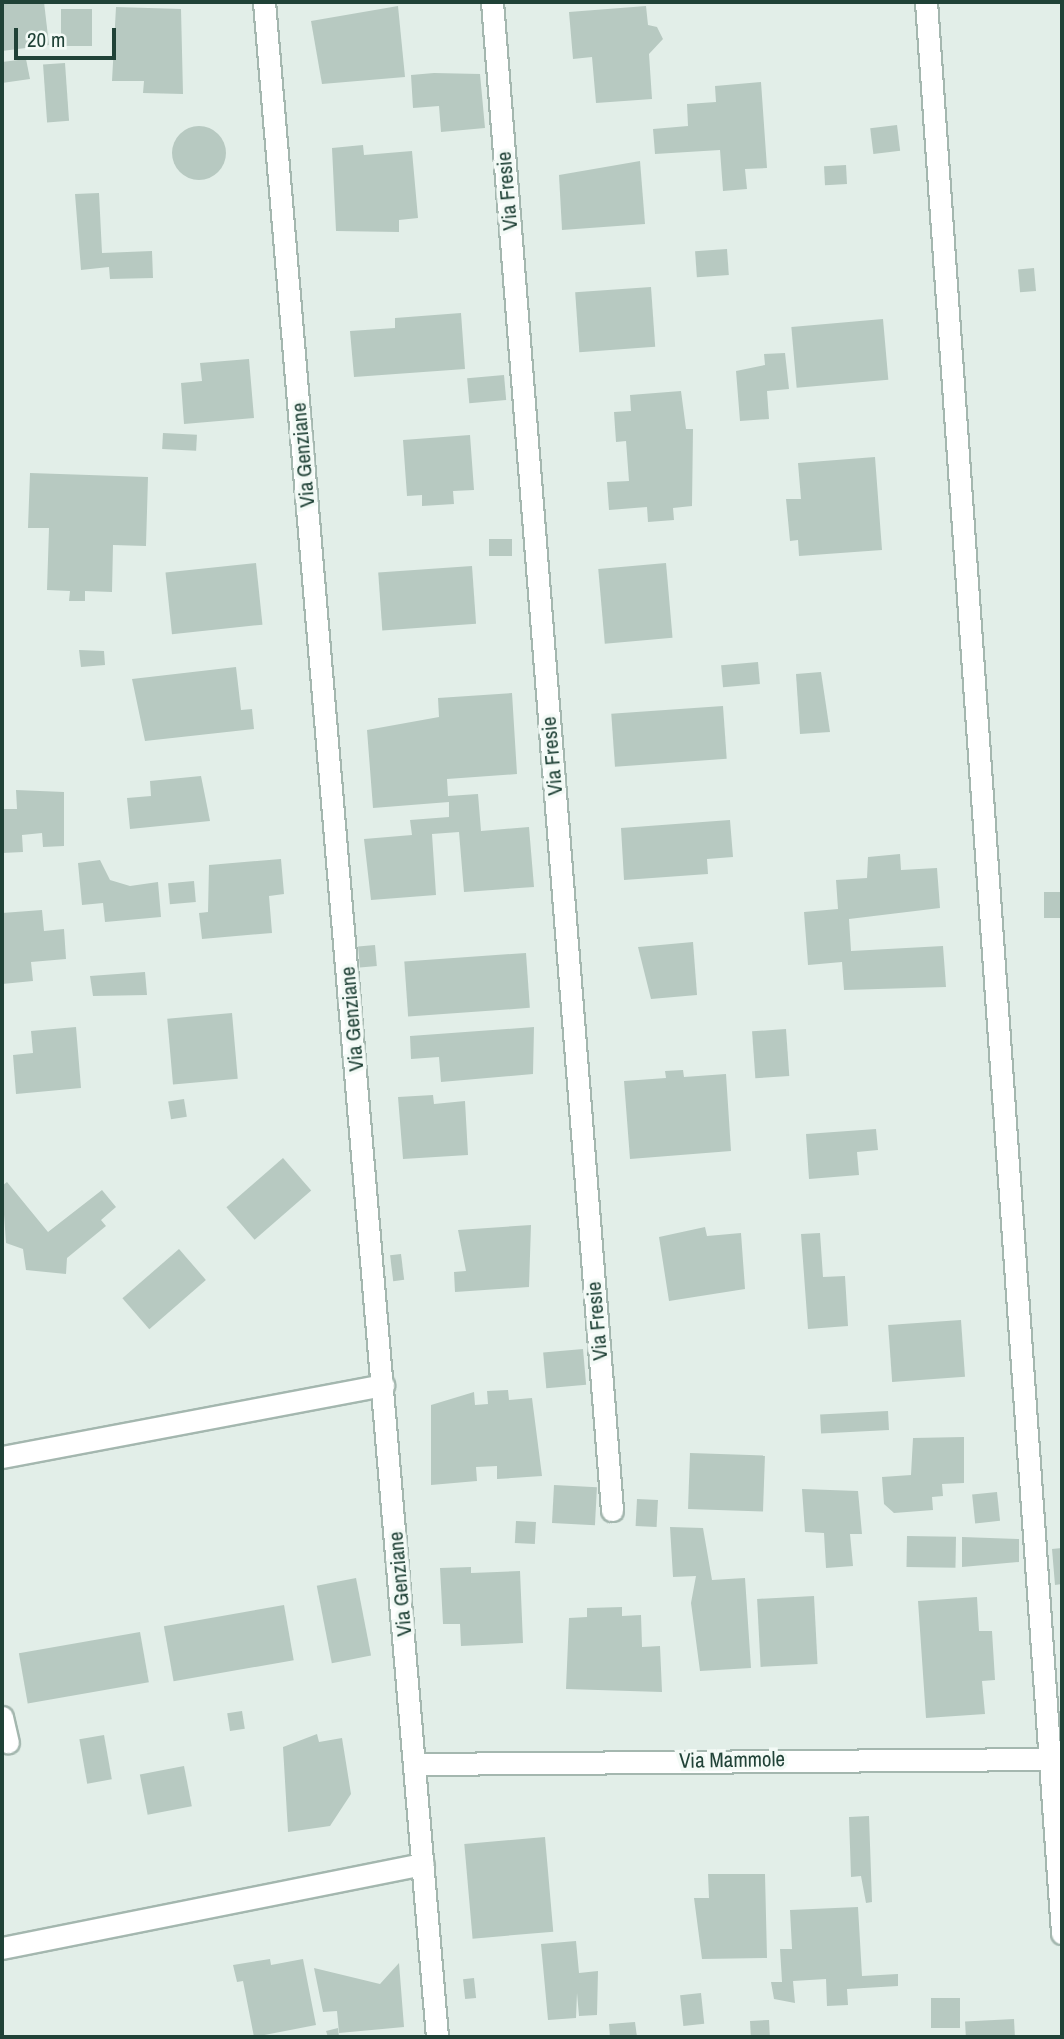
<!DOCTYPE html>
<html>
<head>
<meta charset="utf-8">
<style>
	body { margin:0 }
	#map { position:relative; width:1064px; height:2039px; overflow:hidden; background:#e2eee8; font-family:"Archivo Narrow",sans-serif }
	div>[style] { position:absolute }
	.building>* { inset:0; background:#b7c9c1; transform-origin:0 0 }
	.round { border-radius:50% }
	.roads { filter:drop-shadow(2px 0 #a4b7af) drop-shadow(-2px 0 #a4b7af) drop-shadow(0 2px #a4b7af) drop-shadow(0 -2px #a4b7af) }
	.minor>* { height:21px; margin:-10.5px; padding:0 10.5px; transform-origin:10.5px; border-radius:10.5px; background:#fff }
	span { translate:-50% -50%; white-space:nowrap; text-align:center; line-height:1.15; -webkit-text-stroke:7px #f3faf6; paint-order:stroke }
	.street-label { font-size:21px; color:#204237 }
	.frame { position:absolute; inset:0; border:4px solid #204237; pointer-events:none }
	.scale { position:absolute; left:14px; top:28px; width:102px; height:32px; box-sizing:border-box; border:4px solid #204237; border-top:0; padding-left:9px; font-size:21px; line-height:24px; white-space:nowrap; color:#204237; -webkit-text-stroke:5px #f3faf6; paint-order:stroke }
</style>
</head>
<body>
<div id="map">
	<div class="building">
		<i style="clip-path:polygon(2px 2px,44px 2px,49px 45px,2px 51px)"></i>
		<i style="clip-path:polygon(398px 6px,405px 77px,322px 84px,311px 21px)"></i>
		<i style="clip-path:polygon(646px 6px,648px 25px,657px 27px,663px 39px,649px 54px,652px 99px,596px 103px,592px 57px,573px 59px,569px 12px)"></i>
		<i style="clip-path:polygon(116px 7px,181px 9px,183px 94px,143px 93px,144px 81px,112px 81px)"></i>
		<i style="left:61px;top:9px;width:31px;height:37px"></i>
		<i style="clip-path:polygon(26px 59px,30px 79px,2px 83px,2px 62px)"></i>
		<i style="left:65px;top:63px;width:58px;height:22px;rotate:86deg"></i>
		<i style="clip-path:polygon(434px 73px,480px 74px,485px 128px,441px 132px,439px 106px,413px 108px,411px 75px)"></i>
		<i style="clip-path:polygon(761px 82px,767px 168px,745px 169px,747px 189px,723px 191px,720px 150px,655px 154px,653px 129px,688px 126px,687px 104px,716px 102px,715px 86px)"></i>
		<i style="left:897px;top:125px;width:26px;height:27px;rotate:83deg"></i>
		<i class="round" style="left:172px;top:126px;width:54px;height:54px"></i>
		<i style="clip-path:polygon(363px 145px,364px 155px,412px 151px,418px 218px,399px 220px,399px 232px,336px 231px,332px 148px)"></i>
		<i style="clip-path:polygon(640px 161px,645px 224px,562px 230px,559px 175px)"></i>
		<i style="left:846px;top:165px;width:19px;height:22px;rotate:87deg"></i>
		<i style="clip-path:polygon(99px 193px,102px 253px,152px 251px,153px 278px,110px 279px,109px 267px,81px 270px,75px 194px)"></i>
		<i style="left:727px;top:249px;width:26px;height:32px;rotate:86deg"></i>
		<i style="left:1034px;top:268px;width:23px;height:16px;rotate:85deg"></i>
		<i style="left:651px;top:287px;width:60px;height:76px;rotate:86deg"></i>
		<i style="clip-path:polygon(461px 313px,465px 369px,354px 377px,350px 331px,395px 328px,395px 318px)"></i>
		<i style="left:883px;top:319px;width:61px;height:92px;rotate:85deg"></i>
		<i style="clip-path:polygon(785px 353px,789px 389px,767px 391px,769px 419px,740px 421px,736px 371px,765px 365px,764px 354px)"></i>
		<i style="clip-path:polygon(249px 359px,254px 418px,184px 424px,181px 383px,202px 381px,200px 363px)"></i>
		<i style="left:504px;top:375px;width:25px;height:37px;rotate:85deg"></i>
		<i style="clip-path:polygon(681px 391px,686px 429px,693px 429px,692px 506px,673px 508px,674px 520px,648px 522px,647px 507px,609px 510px,607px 482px,629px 481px,626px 441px,616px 442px,614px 412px,631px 411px,630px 395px)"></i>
		<i style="left:163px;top:433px;width:34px;height:16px;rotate:3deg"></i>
		<i style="clip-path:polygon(470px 435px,474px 490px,453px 491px,454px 504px,422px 506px,422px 495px,407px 496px,403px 440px)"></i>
		<i style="clip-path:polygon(875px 457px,882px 550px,799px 556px,798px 540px,790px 541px,786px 499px,801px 499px,798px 463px)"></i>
		<i style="clip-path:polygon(30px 473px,148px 477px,146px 546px,113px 545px,112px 592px,85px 591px,85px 601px,69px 601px,70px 591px,47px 590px,49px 528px,28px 528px)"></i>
		<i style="left:512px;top:539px;width:17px;height:23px;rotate:90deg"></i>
		<i style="left:256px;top:563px;width:62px;height:91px;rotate:84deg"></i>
		<i style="left:666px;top:563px;width:75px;height:68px;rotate:85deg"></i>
		<i style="left:472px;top:566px;width:58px;height:94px;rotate:86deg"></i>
		<i style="clip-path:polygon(79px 650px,104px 651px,105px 665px,81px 667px)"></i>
		<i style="left:758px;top:662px;width:22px;height:37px;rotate:85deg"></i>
		<i style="clip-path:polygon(236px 667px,241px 710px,252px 709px,254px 729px,145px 741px,132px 679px)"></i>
		<i style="clip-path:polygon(821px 672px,830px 732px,800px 734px,796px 674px)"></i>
		<i style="clip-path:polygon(512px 693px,517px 774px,447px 779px,448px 796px,478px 794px,481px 831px,529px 827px,534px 887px,464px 892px,459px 832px,432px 834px,436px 895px,371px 900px,364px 839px,412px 835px,410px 820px,449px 817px,449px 802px,373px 808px,367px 730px,439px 717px,438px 698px)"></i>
		<i style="left:723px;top:706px;width:53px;height:112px;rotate:86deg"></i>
		<i style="clip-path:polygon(201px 776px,210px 821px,130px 829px,127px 798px,151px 796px,150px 781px)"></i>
		<i style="clip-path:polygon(16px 790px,64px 792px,64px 846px,43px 847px,42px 833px,22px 835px,23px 852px,2px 853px,2px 809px,17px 809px)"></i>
		<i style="clip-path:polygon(730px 820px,733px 857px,707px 859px,708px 874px,624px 880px,621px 828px)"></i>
		<i style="clip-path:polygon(900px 854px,901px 870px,937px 868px,940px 908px,849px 919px,851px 951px,943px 946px,946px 987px,844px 990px,842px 962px,808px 965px,804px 912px,838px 909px,836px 880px,867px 878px,868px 857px)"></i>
		<i style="clip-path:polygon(281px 859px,284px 894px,269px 896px,272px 933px,202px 939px,199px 913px,208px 912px,209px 865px)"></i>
		<i style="clip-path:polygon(100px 860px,110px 880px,130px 886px,158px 882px,161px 917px,105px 922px,103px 903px,82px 905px,78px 863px)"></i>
		<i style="left:194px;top:881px;width:21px;height:26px;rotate:85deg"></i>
		<i style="left:1062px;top:892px;width:26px;height:18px;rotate:90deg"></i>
		<i style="clip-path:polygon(42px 910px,44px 931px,64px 929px,66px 959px,31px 962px,33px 981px,2px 984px,2px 913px)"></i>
		<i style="clip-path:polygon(693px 942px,697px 995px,651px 999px,638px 947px)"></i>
		<i style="left:375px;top:945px;width:21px;height:17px;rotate:85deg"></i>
		<i style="left:526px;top:953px;width:55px;height:122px;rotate:86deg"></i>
		<i style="clip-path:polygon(145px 972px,147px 995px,93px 996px,90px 976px)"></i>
		<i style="left:232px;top:1013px;width:66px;height:65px;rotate:85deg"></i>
		<i style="clip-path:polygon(76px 1027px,81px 1088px,16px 1094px,13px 1055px,33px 1053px,31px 1031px)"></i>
		<i style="clip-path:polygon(534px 1027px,533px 1074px,441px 1082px,439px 1057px,411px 1059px,410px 1036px)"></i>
		<i style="left:786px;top:1029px;width:47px;height:34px;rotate:86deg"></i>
		<i style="clip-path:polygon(683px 1070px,684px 1077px,726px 1074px,731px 1151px,630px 1159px,624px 1081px,666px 1078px,665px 1071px)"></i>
		<i style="clip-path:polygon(433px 1095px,434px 1104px,465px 1101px,468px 1155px,403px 1159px,398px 1097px)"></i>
		<i style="left:184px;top:1099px;width:18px;height:16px;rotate:81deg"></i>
		<i style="clip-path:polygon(876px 1129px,878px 1150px,857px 1152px,859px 1175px,809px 1179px,806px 1134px)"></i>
		<i style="left:283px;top:1158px;width:43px;height:75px;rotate:49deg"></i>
		<i style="clip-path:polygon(7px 1182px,48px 1232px,102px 1190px,116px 1207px,101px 1220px,106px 1226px,67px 1258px,66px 1274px,26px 1270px,23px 1249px,6px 1243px,2px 1186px)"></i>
		<i style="clip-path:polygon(531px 1225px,529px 1287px,455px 1292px,454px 1272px,466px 1271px,458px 1230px)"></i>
		<i style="clip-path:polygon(705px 1227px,707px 1236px,741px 1233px,745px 1289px,669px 1301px,659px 1237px)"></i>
		<i style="clip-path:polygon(820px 1233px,823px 1277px,845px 1276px,848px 1326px,808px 1329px,801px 1234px)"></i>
		<i style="left:179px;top:1249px;width:41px;height:75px;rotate:49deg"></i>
		<i style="left:401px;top:1254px;width:26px;height:11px;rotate:83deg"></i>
		<i style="left:961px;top:1320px;width:57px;height:73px;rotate:86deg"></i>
		<i style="left:583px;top:1349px;width:36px;height:40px;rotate:85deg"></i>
		<i style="clip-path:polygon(508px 1390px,509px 1400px,532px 1398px,542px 1476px,497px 1479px,497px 1466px,476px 1467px,477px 1481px,431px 1485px,431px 1405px,474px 1392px,475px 1405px,488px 1404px,487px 1391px)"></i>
		<i style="left:888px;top:1411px;width:19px;height:68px;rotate:87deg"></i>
		<i style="clip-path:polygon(964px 1437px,964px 1483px,942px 1484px,943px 1496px,932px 1497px,933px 1510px,894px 1513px,884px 1504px,882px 1477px,911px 1475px,913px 1438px)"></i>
		<i style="left:690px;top:1453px;width:75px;height:56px;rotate:2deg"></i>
		<i style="left:554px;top:1485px;width:43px;height:38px;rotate:3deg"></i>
		<i style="clip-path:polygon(802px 1489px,858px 1491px,862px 1534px,850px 1534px,853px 1566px,826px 1568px,824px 1533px,805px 1532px)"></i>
		<i style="left:997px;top:1492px;width:29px;height:25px;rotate:84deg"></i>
		<i style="left:637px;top:1499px;width:21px;height:27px;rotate:3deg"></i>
		<i style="left:516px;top:1521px;width:20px;height:22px;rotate:3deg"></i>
		<i style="clip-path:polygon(670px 1527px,703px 1528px,712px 1580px,745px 1578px,751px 1668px,700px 1671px,691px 1603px,696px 1576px,673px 1577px)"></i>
		<i style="left:907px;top:1536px;width:49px;height:31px;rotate:1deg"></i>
		<i style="clip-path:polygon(962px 1537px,1019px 1539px,1019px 1562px,962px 1567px)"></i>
		<i style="clip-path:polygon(1062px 1548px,1062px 1584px,1055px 1585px,1052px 1549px)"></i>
		<i style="clip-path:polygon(471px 1567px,471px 1573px,520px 1571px,523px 1643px,461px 1646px,460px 1624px,443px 1624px,440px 1568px)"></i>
		<i style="left:356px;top:1578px;width:79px;height:40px;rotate:79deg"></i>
		<i style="left:814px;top:1596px;width:68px;height:57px;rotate:87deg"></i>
		<i style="clip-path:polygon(977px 1597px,979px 1631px,992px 1631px,995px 1680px,982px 1681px,985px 1714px,926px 1718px,918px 1601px)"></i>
		<i style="left:284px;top:1605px;width:56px;height:122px;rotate:80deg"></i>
		<i style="clip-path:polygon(622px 1607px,622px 1616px,641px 1615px,642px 1647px,660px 1646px,662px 1692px,566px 1689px,569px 1618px,587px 1617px,587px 1608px)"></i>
		<i style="left:140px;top:1632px;width:51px;height:123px;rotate:80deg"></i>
		<i style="left:242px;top:1711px;width:18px;height:15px;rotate:81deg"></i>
		<i style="clip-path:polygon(317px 1734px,319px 1742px,342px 1738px,351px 1794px,330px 1826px,288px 1832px,283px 1747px)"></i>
		<i style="left:104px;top:1735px;width:45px;height:25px;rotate:80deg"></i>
		<i style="left:184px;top:1766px;width:41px;height:45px;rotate:79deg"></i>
		<i style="clip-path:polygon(869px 1816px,872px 1902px,866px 1903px,861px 1876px,851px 1877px,849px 1817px)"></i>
		<i style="left:545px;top:1837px;width:95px;height:81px;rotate:85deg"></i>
		<i style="clip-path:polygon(708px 1874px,765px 1874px,767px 1958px,702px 1959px,694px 1898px,709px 1898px)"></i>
		<i style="clip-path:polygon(858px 1907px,862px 1976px,898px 1974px,898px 1986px,847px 1989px,848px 2005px,827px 2006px,826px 1979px,793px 1981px,795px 2003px,774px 1999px,771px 1982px,782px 1982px,780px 1949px,792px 1949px,790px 1910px)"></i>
		<i style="clip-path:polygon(576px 1941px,579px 1973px,598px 1971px,597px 2015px,579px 2016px,577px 1993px,576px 2018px,548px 2020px,541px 1944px)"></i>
		<i style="clip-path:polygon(270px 1959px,271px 1965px,303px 1959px,316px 2025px,254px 2037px,243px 1981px,237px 1982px,233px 1965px)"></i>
		<i style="clip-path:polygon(399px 1963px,404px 2027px,339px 2033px,337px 2011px,323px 2012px,314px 1968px,380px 1984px)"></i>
		<i style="left:474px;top:1978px;width:20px;height:11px;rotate:84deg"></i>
		<i style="left:701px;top:1993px;width:31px;height:21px;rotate:84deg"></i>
		<i style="left:931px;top:1998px;width:29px;height:30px"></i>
		<i style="left:1014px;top:2019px;width:18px;height:49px;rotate:87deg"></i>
		<i style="left:769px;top:2020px;width:17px;height:19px;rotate:87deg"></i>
		<i style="clip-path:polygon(635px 2022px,637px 2037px,610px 2037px,609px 2024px)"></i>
		<i style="clip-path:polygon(338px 2028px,339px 2037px,328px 2037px,326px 2031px)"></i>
	</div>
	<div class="roads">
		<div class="minor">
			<i style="left:264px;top:2px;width:2042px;rotate:85.14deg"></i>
			<i style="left:492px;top:2px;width:1513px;rotate:85.45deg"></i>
			<i style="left:926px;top:2px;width:1936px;rotate:85.97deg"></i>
			<i style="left:2px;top:1457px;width:388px;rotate:-10.7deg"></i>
			<i style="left:2px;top:1717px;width:26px;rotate:77deg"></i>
			<i style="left:414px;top:1764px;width:636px;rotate:-0.45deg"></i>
			<i style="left:2px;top:1948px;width:429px;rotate:-11.3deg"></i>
		</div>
	</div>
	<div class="street-label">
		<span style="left:507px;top:191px;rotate:-95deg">Via Fresie</span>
		<span style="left:303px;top:455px;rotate:-95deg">Via Genziane</span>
		<span style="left:552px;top:756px;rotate:-95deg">Via Fresie</span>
		<span style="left:352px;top:1019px;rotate:-95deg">Via Genziane</span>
		<span style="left:597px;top:1321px;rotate:-95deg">Via Fresie</span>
		<span style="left:400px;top:1584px;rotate:-95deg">Via Genziane</span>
		<span style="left:732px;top:1760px;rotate:-1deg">Via Mammole</span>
	</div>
	<div class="frame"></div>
	<div class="scale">20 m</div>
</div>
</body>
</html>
